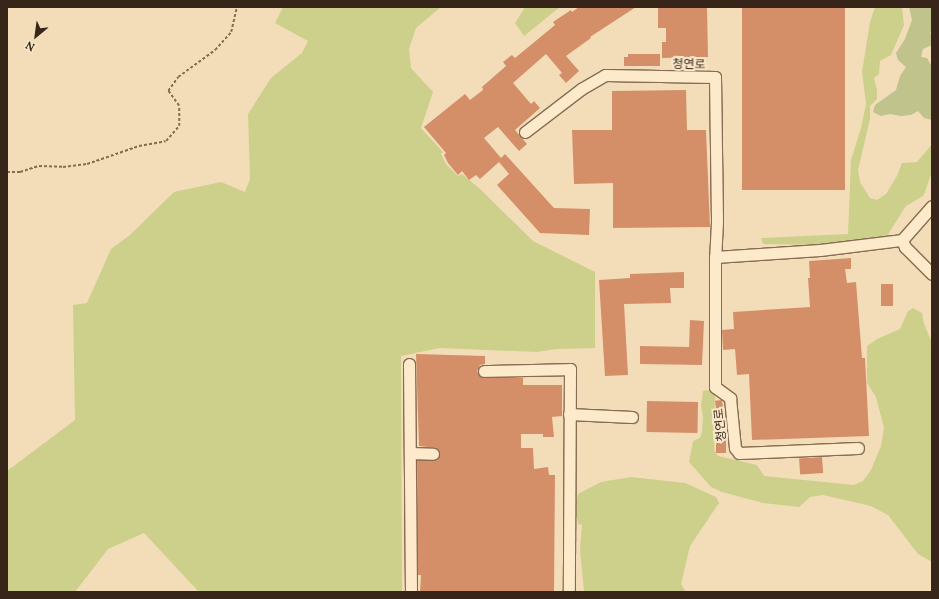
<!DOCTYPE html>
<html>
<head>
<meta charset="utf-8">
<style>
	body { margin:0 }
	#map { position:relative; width:939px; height:599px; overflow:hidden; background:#f2ddb8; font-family:Lora,"Noto Sans KR",serif }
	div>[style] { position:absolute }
	.green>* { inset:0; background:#ccd08b }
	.cemetery>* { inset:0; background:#c0c38c }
	.building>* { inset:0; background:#d48f69; transform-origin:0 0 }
	.path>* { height:1.5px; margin-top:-0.75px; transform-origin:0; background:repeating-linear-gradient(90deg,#886c52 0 3px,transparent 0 5px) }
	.roads { filter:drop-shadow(1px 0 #886c52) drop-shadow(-1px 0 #886c52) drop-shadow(0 1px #886c52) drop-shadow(0 -1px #886c52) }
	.minor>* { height:11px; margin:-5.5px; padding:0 5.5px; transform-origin:5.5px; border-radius:5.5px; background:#fceacb }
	span { translate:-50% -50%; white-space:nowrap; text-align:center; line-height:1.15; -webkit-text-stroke:4px #f8e7c8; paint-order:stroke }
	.street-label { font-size:12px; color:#362518 }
	.frame { position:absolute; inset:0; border:8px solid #362518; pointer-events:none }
	.north { position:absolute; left:16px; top:16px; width:40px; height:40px; -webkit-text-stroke:3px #f8e7c8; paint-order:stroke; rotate:209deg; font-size:11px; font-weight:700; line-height:16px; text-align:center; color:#362518 }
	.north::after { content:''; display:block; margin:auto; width:14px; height:18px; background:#362518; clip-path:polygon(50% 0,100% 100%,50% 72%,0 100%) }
</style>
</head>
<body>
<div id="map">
	<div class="green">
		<i style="clip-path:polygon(283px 7px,441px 7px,416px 28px,409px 49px,411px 68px,433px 92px,421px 128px,443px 152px,441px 154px,446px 164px,458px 176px,462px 174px,479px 188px,533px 241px,595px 272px,595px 348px,557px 349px,537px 352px,440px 348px,401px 356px,402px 592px,199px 592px,144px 533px,108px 549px,75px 592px,7px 592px,7px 471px,75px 420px,73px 305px,87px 303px,111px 249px,130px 235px,174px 192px,221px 182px,245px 192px,250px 179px,248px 114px,271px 78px,302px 53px,308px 41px,275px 23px)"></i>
		<i style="clip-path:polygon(525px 7px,560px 7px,524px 36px,515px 23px)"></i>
		<i style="clip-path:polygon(875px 7px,902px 7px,904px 25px,891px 55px,880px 61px,879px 74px,874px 78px,877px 90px,877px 99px,870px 106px,870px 119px,858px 170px,860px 182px,870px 198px,877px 200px,886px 194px,897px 176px,902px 163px,917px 162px,932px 144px,932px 171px,925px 192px,923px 196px,906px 206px,887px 236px,825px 245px,763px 244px,761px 238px,848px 234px,851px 160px,861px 128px,866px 104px,862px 72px,870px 22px)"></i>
		<i style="clip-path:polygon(913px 308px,922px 313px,924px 324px,932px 343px,932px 562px,918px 554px,888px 515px,871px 506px,823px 495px,810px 497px,799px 507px,763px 503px,722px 492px,711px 487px,689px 462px,693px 441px,700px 438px,702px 432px,703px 417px,701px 406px,703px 391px,707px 390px,715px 394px,714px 450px,718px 456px,757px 465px,764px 476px,854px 485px,863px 481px,871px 470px,881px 446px,884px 428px,876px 397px,867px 383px,867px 346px,877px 339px,900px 329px,908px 311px)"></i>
		<i style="clip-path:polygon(631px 477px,685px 483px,716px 497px,719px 503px,690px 546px,681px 584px,686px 592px,584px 592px,580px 549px,582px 524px,579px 525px,574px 509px,578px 494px,601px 482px)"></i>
	</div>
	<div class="cemetery">
		<i style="clip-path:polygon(909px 7px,932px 7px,932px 29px,930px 33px,932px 35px,932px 45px,923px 49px,921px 57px,927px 58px,932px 67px,932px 120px,924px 118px,918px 111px,911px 115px,901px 116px,890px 114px,881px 116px,873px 112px,875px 105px,896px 90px,900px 76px,906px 67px,898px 60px,896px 53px,905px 39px,912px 20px)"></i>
	</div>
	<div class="building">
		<i style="clip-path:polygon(579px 7px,636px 7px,590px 37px,591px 38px,566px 56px,579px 71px,566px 83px,559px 75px,562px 73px,546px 54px,513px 83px,531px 104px,534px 101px,540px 108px,515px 130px,527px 144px,519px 151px,498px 127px,484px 138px,501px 158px,505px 154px,554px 208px,590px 209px,589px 235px,540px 233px,497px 185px,509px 174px,499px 162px,480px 179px,476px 175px,469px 180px,462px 171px,458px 175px,448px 163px,444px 155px,446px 153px,424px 127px,465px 94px,470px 100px,483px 90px,482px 87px,506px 66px,503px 62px,512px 55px,515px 58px,555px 25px,553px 22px,571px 10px,572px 12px)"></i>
		<i style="clip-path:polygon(658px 7px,707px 7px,708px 57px,662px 58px,662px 42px,666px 42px,666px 28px,658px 28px)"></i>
		<i style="left:742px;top:7px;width:103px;height:183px"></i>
		<i style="clip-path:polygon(628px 54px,660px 54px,660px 66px,624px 66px,624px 57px,628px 57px)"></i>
		<i style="clip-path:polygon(686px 90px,687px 130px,706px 130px,710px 227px,613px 228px,613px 183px,574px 184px,572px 130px,612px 130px,612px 91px)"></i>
		<i style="clip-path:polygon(851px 258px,851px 269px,845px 269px,847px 283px,856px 282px,862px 358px,865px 358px,869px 436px,752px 440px,749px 374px,737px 375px,735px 349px,723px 350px,722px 330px,734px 329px,733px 312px,810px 307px,808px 278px,810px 278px,809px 261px)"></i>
		<i style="clip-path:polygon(684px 272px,684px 288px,670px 288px,671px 303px,624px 304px,628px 375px,605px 376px,599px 280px,630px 278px,630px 274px)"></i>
		<i style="left:881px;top:284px;width:12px;height:22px"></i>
		<i style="clip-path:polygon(690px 320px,704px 321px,702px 365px,640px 364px,640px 346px,689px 347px)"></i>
		<i style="clip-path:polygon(416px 354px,485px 356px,485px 364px,480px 365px,477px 371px,481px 377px,523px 378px,523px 385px,562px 385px,562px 416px,552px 417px,554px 437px,543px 437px,543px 434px,521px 434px,521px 448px,533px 448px,534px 469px,548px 467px,549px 475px,555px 475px,554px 592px,420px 592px,421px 575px,418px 575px,417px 460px,436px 460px,440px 454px,436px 448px,419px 446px)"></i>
		<i style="left:722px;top:400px;width:8px;height:7px;rotate:83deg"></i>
		<i style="left:647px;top:401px;width:51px;height:31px;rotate:1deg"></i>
		<i style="left:716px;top:431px;width:10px;height:22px"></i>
		<i style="left:822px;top:457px;width:16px;height:23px;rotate:86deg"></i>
	</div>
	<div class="path">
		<i style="left:7px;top:172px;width:13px"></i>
		<i style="left:20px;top:172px;width:20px;rotate:-18deg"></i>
		<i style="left:39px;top:166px;width:24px;rotate:2deg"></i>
		<i style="left:63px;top:167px;width:24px;rotate:-7deg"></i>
		<i style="left:87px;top:164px;width:55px;rotate:-19.1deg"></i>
		<i style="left:139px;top:146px;width:27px;rotate:-10deg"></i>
		<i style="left:166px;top:141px;width:20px;rotate:-49deg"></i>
		<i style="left:179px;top:126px;width:20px;rotate:-90deg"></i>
		<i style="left:179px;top:106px;width:19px;rotate:-126deg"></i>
		<i style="left:168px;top:91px;width:17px;rotate:-54deg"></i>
		<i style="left:178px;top:77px;width:46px;rotate:-36.1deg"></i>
		<i style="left:215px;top:50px;width:24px;rotate:-48deg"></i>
		<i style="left:231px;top:32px;width:26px;rotate:-77deg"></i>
	</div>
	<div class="roads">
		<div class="minor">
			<i style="left:525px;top:132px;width:71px;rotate:-37.5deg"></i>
			<i style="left:581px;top:89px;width:28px;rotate:-30deg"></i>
			<i style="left:605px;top:75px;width:110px;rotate:1deg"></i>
			<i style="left:715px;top:77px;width:145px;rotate:89.2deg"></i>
			<i style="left:717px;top:222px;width:35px;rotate:93deg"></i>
			<i style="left:715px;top:257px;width:105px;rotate:-3.8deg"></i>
			<i style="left:820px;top:250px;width:83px;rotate:-7deg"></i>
			<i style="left:902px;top:240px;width:45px;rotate:-48.6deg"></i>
			<i style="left:902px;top:240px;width:8px;rotate:67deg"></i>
			<i style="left:905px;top:247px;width:38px;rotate:45deg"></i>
			<i style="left:715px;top:257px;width:130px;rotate:90deg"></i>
			<i style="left:715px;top:387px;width:19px;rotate:36deg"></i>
			<i style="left:730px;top:398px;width:50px;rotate:84.3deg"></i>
			<i style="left:735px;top:448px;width:6px;rotate:51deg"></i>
			<i style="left:739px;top:453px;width:119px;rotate:-2.4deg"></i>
			<i style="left:409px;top:364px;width:228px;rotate:89.5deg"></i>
			<i style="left:484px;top:371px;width:86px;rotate:-1.3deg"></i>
			<i style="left:570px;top:369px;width:223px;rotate:90.3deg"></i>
			<i style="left:569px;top:414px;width:63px;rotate:2.7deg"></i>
			<i style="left:410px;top:453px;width:23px;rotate:2deg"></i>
		</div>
	</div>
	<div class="street-label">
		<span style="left:689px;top:64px;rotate:1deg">청연로</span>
		<span style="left:720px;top:425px;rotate:-96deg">청연로</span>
	</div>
	<div class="frame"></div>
	<div class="north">N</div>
</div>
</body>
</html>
